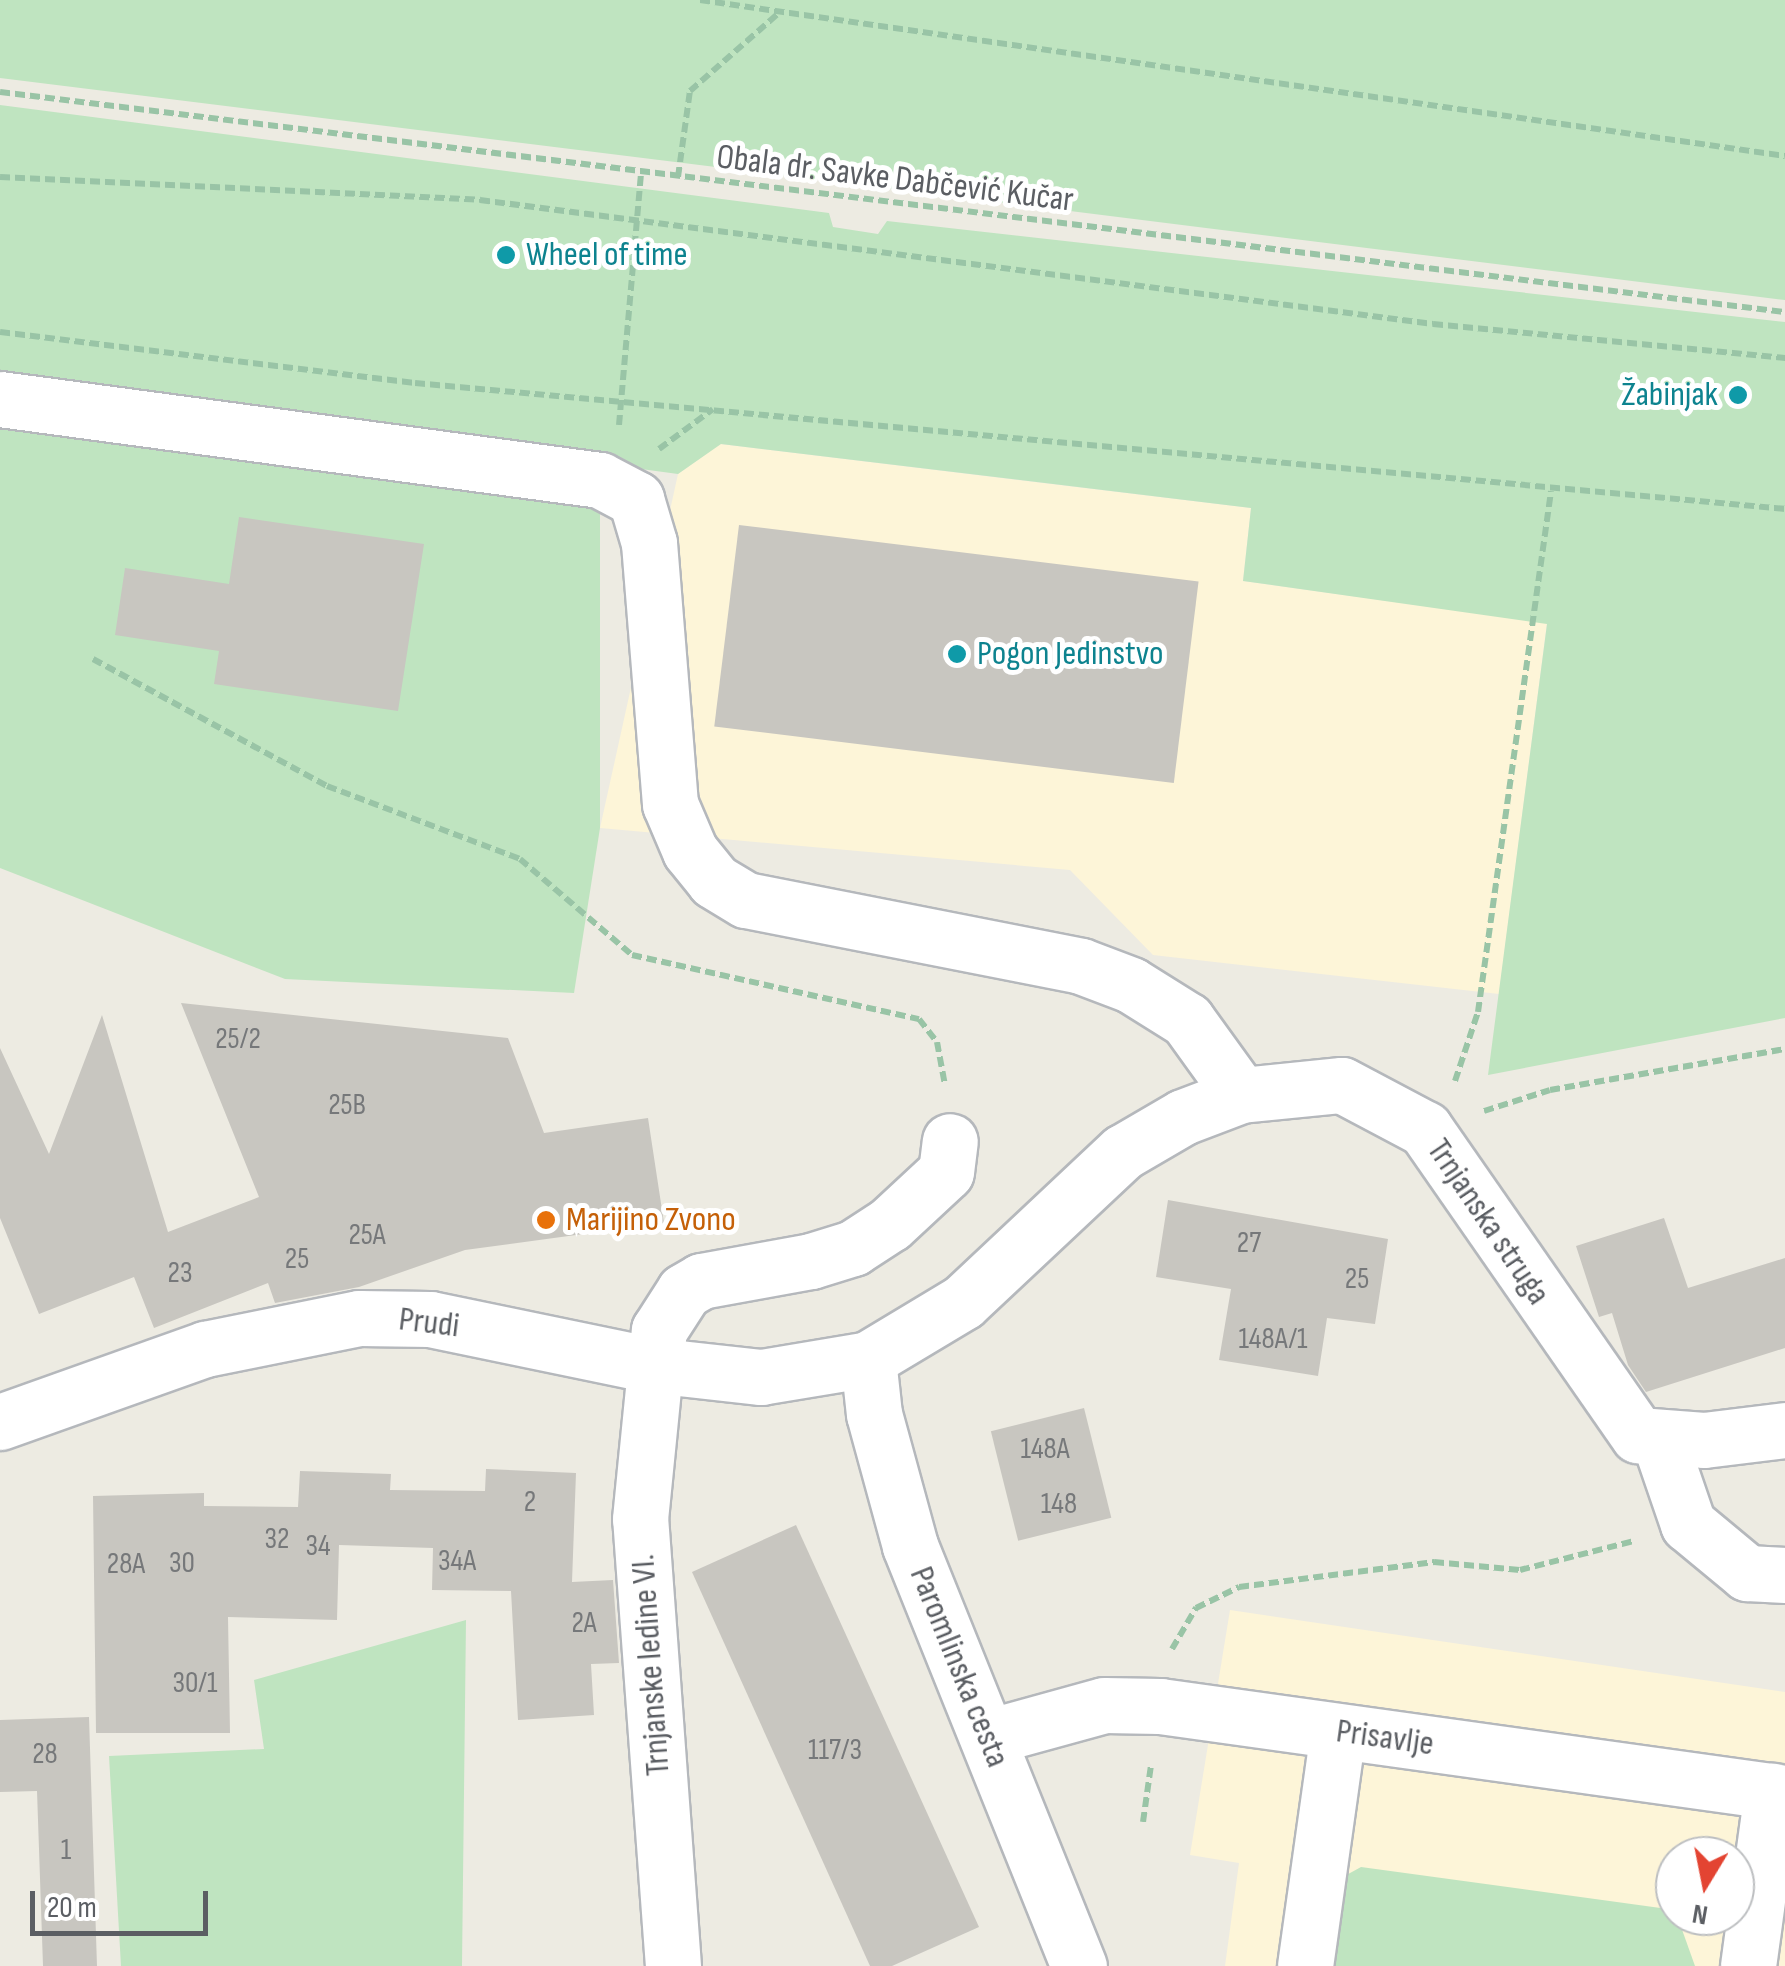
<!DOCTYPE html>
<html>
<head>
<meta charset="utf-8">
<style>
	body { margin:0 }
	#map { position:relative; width:1785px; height:1966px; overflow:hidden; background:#edebe2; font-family:"Sofia Sans Condensed",sans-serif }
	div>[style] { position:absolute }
	.commercial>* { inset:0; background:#fdf5d8 }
	.green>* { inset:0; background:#bfe4c0 }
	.building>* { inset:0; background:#c8c6c0; transform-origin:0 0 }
	.path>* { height:6px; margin-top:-3px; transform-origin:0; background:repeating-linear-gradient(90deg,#99c4a6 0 10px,transparent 0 15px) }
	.roads { filter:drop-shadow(2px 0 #b5b8bc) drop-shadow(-2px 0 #b5b8bc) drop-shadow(0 2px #b5b8bc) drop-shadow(0 -2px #b5b8bc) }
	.minor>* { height:55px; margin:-27.5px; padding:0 27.5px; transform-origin:27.5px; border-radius:27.5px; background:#fff }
	.dots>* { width:28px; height:28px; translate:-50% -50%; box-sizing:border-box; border:5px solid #fff; border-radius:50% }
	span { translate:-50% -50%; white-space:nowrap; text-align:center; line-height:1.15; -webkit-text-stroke:10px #fff; paint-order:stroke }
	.number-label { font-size:30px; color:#76787a }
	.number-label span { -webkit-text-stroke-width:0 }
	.street-label { font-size:35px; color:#5b5e63 }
	.culture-label { font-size:35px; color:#0d838f }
	.left { translate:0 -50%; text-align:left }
	.right { translate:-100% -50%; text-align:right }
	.food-label { font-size:35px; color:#c56008 }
	.north { position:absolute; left:1655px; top:1836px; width:100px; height:100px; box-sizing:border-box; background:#fff; border:2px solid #bdbfc1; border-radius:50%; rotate:190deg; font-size:28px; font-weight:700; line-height:40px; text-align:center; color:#5b5e63 }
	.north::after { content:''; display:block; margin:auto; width:35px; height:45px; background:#e34432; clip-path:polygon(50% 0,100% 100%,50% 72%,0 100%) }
	.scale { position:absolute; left:30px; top:1891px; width:178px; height:45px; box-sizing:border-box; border:5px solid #5b5e63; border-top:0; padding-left:12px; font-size:30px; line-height:35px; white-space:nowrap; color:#5b5e63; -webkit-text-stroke:8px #fff; paint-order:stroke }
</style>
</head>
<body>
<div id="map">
	<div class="commercial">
		<i style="clip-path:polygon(720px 444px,1251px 508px,1243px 581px,1547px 623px,1499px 994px,1153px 955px,1070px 870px,600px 828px,678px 474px)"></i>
		<i style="clip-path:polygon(evenodd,1230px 1610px,1785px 1692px,1785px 1966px,1225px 1966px,1239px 1863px,1190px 1855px,1230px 1610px,1675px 1856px,1735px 1856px,1735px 1916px,1675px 1916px,1675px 1856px)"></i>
	</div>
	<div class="green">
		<i style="clip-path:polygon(0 0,1785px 0,1785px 300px,0 78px)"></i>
		<i style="clip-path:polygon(0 105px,829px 213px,833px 227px,878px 234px,887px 221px,1785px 322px,1785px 1018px,1488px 1075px,1547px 624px,1243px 581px,1251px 508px,721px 444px,678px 474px,0 382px)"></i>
		<i style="clip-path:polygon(0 399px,600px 480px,600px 828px,574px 993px,285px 979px,0 868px)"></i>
		<i style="clip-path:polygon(466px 1620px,462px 1966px,121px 1966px,109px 1756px,264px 1749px,254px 1680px)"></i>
		<i style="clip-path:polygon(1361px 1867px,1675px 1910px,1695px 1966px,1329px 1966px,1341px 1878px)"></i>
	</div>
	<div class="building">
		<i style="clip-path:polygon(239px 517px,424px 544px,398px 711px,214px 684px,219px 651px,115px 635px,125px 568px,229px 584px)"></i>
		<i style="left:739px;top:525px;width:463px;height:203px;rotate:7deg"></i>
		<i style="clip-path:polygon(181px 1003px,508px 1038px,544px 1133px,648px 1118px,664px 1223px,465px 1250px,359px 1287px,275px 1303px,268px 1283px,154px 1328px,134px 1277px,39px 1314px,0 1218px,0 1048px,49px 1154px,102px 1015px,168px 1232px,259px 1197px)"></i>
		<i style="clip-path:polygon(1168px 1200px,1388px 1239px,1375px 1324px,1327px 1318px,1318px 1376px,1219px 1360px,1231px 1289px,1156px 1277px)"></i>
		<i style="clip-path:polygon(1664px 1218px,1688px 1288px,1785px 1258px,1785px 1348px,1646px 1392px,1628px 1365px,1612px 1313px,1599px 1317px,1576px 1246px)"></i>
		<i style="left:1084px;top:1408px;width:113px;height:96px;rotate:76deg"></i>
		<i style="clip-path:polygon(486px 1469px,576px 1473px,572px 1582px,613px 1580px,619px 1663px,591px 1664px,594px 1715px,518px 1720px,511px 1591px,432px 1590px,433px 1548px,339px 1545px,337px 1620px,228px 1617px,230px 1733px,96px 1733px,93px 1496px,204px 1493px,204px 1506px,298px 1507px,300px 1471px,391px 1474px,390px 1490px,485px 1491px)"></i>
		<i style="clip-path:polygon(796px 1525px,979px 1927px,892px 1966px,870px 1966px,692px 1572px)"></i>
		<i style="clip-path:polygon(89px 1717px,97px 1966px,43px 1966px,37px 1791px,0 1792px,0 1720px)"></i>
	</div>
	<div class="path">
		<i style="left:700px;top:0;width:1096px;rotate:8.18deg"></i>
		<i style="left:0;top:92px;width:1799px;rotate:7.03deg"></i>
		<i style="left:0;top:177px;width:481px;rotate:2.7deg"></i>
		<i style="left:480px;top:200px;width:961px;rotate:7.41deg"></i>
		<i style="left:1433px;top:324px;width:354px;rotate:5.5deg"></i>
		<i style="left:678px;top:177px;width:87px;rotate:-82.1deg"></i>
		<i style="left:690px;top:91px;width:120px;rotate:-41.3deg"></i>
		<i style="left:0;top:332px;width:418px;rotate:7deg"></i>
		<i style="left:415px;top:383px;width:1376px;rotate:5.25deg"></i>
		<i style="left:619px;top:425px;width:254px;rotate:-85deg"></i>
		<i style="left:659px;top:449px;width:67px;rotate:-36.5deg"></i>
		<i style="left:93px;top:659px;width:266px;rotate:28.5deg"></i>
		<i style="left:327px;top:786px;width:206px;rotate:20.7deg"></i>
		<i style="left:520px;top:859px;width:148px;rotate:40.6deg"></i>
		<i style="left:632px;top:955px;width:294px;rotate:12.6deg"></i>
		<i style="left:919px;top:1019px;width:29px;rotate:52deg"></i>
		<i style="left:937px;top:1042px;width:44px;rotate:79.5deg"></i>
		<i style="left:1455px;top:1081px;width:73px;rotate:-71.6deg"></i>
		<i style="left:1478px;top:1012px;width:526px;rotate:-82.02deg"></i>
		<i style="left:1484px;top:1111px;width:69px;rotate:-17.7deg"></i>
		<i style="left:1550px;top:1090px;width:239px;rotate:-9.9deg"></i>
		<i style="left:1172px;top:1649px;width:48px;rotate:-59.7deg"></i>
		<i style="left:1196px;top:1608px;width:48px;rotate:-26deg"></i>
		<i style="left:1239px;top:1587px;width:197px;rotate:-7.3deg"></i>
		<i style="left:1434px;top:1562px;width:86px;rotate:5.3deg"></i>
		<i style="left:1520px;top:1570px;width:118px;rotate:-14.3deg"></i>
		<i style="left:1143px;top:1822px;width:58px;rotate:-82deg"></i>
	</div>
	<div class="roads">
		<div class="minor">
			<i style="left:0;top:399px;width:605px;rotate:7.69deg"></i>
			<i style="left:600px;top:480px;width:41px;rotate:27.8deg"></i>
			<i style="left:636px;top:499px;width:46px;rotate:73.5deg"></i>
			<i style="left:649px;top:543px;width:262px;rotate:85.4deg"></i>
			<i style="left:670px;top:804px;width:51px;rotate:66.9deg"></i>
			<i style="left:690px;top:851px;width:38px;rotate:51deg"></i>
			<i style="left:714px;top:881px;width:37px;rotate:31deg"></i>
			<i style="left:746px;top:900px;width:341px;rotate:11.1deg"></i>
			<i style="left:1081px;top:966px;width:53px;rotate:20.8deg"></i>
			<i style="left:1131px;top:985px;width:66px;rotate:32deg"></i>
			<i style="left:1187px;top:1020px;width:92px;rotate:54.2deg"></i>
			<i style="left:868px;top:1359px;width:55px;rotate:83.8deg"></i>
			<i style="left:874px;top:1414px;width:137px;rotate:74.7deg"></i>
			<i style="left:910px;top:1546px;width:453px;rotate:68.1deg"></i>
			<i style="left:0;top:1422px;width:218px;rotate:-19.6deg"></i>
			<i style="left:205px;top:1349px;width:157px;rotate:-11.4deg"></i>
			<i style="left:359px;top:1318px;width:71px;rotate:0.8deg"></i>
			<i style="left:430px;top:1319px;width:227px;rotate:11.7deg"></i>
			<i style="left:652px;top:1365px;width:110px;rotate:6.3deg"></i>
			<i style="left:761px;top:1377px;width:109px;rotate:-9.5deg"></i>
			<i style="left:868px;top:1359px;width:111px;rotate:-31deg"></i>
			<i style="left:963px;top:1302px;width:219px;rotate:-43.2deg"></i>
			<i style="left:1123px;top:1152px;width:69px;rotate:-30.3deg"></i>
			<i style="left:1183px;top:1117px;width:62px;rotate:-20.8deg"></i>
			<i style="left:1241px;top:1095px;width:101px;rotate:-5.7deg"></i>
			<i style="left:1342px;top:1085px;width:94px;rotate:27.9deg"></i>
			<i style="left:1425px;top:1129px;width:373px;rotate:55.2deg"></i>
			<i style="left:1638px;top:1435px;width:66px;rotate:4.3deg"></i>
			<i style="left:1704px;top:1440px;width:82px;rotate:-7deg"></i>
			<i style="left:1660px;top:1442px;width:87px;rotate:71.1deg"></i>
			<i style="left:1688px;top:1524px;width:77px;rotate:39.7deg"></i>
			<i style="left:1747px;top:1573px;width:38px;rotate:3deg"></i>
			<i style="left:988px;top:1737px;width:120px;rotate:-15.4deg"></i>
			<i style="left:1104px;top:1705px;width:56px;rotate:1deg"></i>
			<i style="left:1160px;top:1706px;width:631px;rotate:7.92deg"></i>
			<i style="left:673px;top:1966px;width:448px;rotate:-94.2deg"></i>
			<i style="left:640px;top:1519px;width:190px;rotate:-84.3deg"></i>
			<i style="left:659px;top:1330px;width:46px;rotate:-57.3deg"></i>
			<i style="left:684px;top:1291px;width:20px;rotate:-30deg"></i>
			<i style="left:701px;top:1281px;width:112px;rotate:-10.3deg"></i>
			<i style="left:811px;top:1261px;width:44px;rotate:-17.2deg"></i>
			<i style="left:853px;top:1248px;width:44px;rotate:-33deg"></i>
			<i style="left:890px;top:1224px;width:76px;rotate:-42.9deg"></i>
			<i style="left:946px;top:1172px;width:31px;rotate:-83deg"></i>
			<i style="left:1305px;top:1966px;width:236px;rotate:-82deg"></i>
			<i style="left:1748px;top:1966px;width:177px;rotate:-82.2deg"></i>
		</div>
	</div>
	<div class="dots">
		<i style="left:506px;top:255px;background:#0f9aa8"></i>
		<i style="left:1738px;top:395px;background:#0f9aa8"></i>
		<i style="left:957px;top:654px;background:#0f9aa8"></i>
		<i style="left:546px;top:1220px;background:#e8710a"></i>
	</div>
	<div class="number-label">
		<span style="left:238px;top:1039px">25/2</span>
		<span style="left:347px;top:1105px">25B</span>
		<span style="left:367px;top:1235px">25A</span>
		<span style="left:1249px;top:1243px">27</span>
		<span style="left:297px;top:1259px">25</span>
		<span style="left:180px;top:1273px">23</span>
		<span style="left:1357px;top:1279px">25</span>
		<span style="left:1273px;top:1339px">148A/1</span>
		<span style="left:1045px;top:1449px">148A</span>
		<span style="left:530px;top:1502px">2</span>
		<span style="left:1059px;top:1504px">148</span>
		<span style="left:277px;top:1539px">32</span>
		<span style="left:318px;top:1546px">34</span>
		<span style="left:457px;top:1561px">34A</span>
		<span style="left:182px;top:1563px">30</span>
		<span style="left:126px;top:1564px">28A</span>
		<span style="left:584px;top:1623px">2A</span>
		<span style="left:195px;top:1683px">30/1</span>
		<span style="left:835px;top:1750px">117/3</span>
		<span style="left:45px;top:1754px">28</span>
		<span style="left:66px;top:1850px">1</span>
	</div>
	<div class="street-label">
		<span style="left:895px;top:179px;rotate:7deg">Obala dr. Savke Dabčević Kučar</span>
		<span style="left:1488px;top:1222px;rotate:56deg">Trnjanska struga</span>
		<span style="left:429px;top:1323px;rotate:7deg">Prudi</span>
		<span style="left:651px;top:1665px;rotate:-94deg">Trnjanske ledine VI.</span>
		<span style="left:959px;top:1667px;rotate:68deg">Paromlinska cesta</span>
		<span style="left:1385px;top:1738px;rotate:8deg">Prisavlje</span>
	</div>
	<div class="culture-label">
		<span class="left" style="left:526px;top:255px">Wheel of time</span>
		<span class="right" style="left:1718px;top:395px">Žabinjak</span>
		<span class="left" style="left:977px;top:654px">Pogon Jedinstvo</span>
	</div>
	<div class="food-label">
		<span class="left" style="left:566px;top:1220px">Marijino Zvono</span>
	</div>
	<div class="north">N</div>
	<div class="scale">20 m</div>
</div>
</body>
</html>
